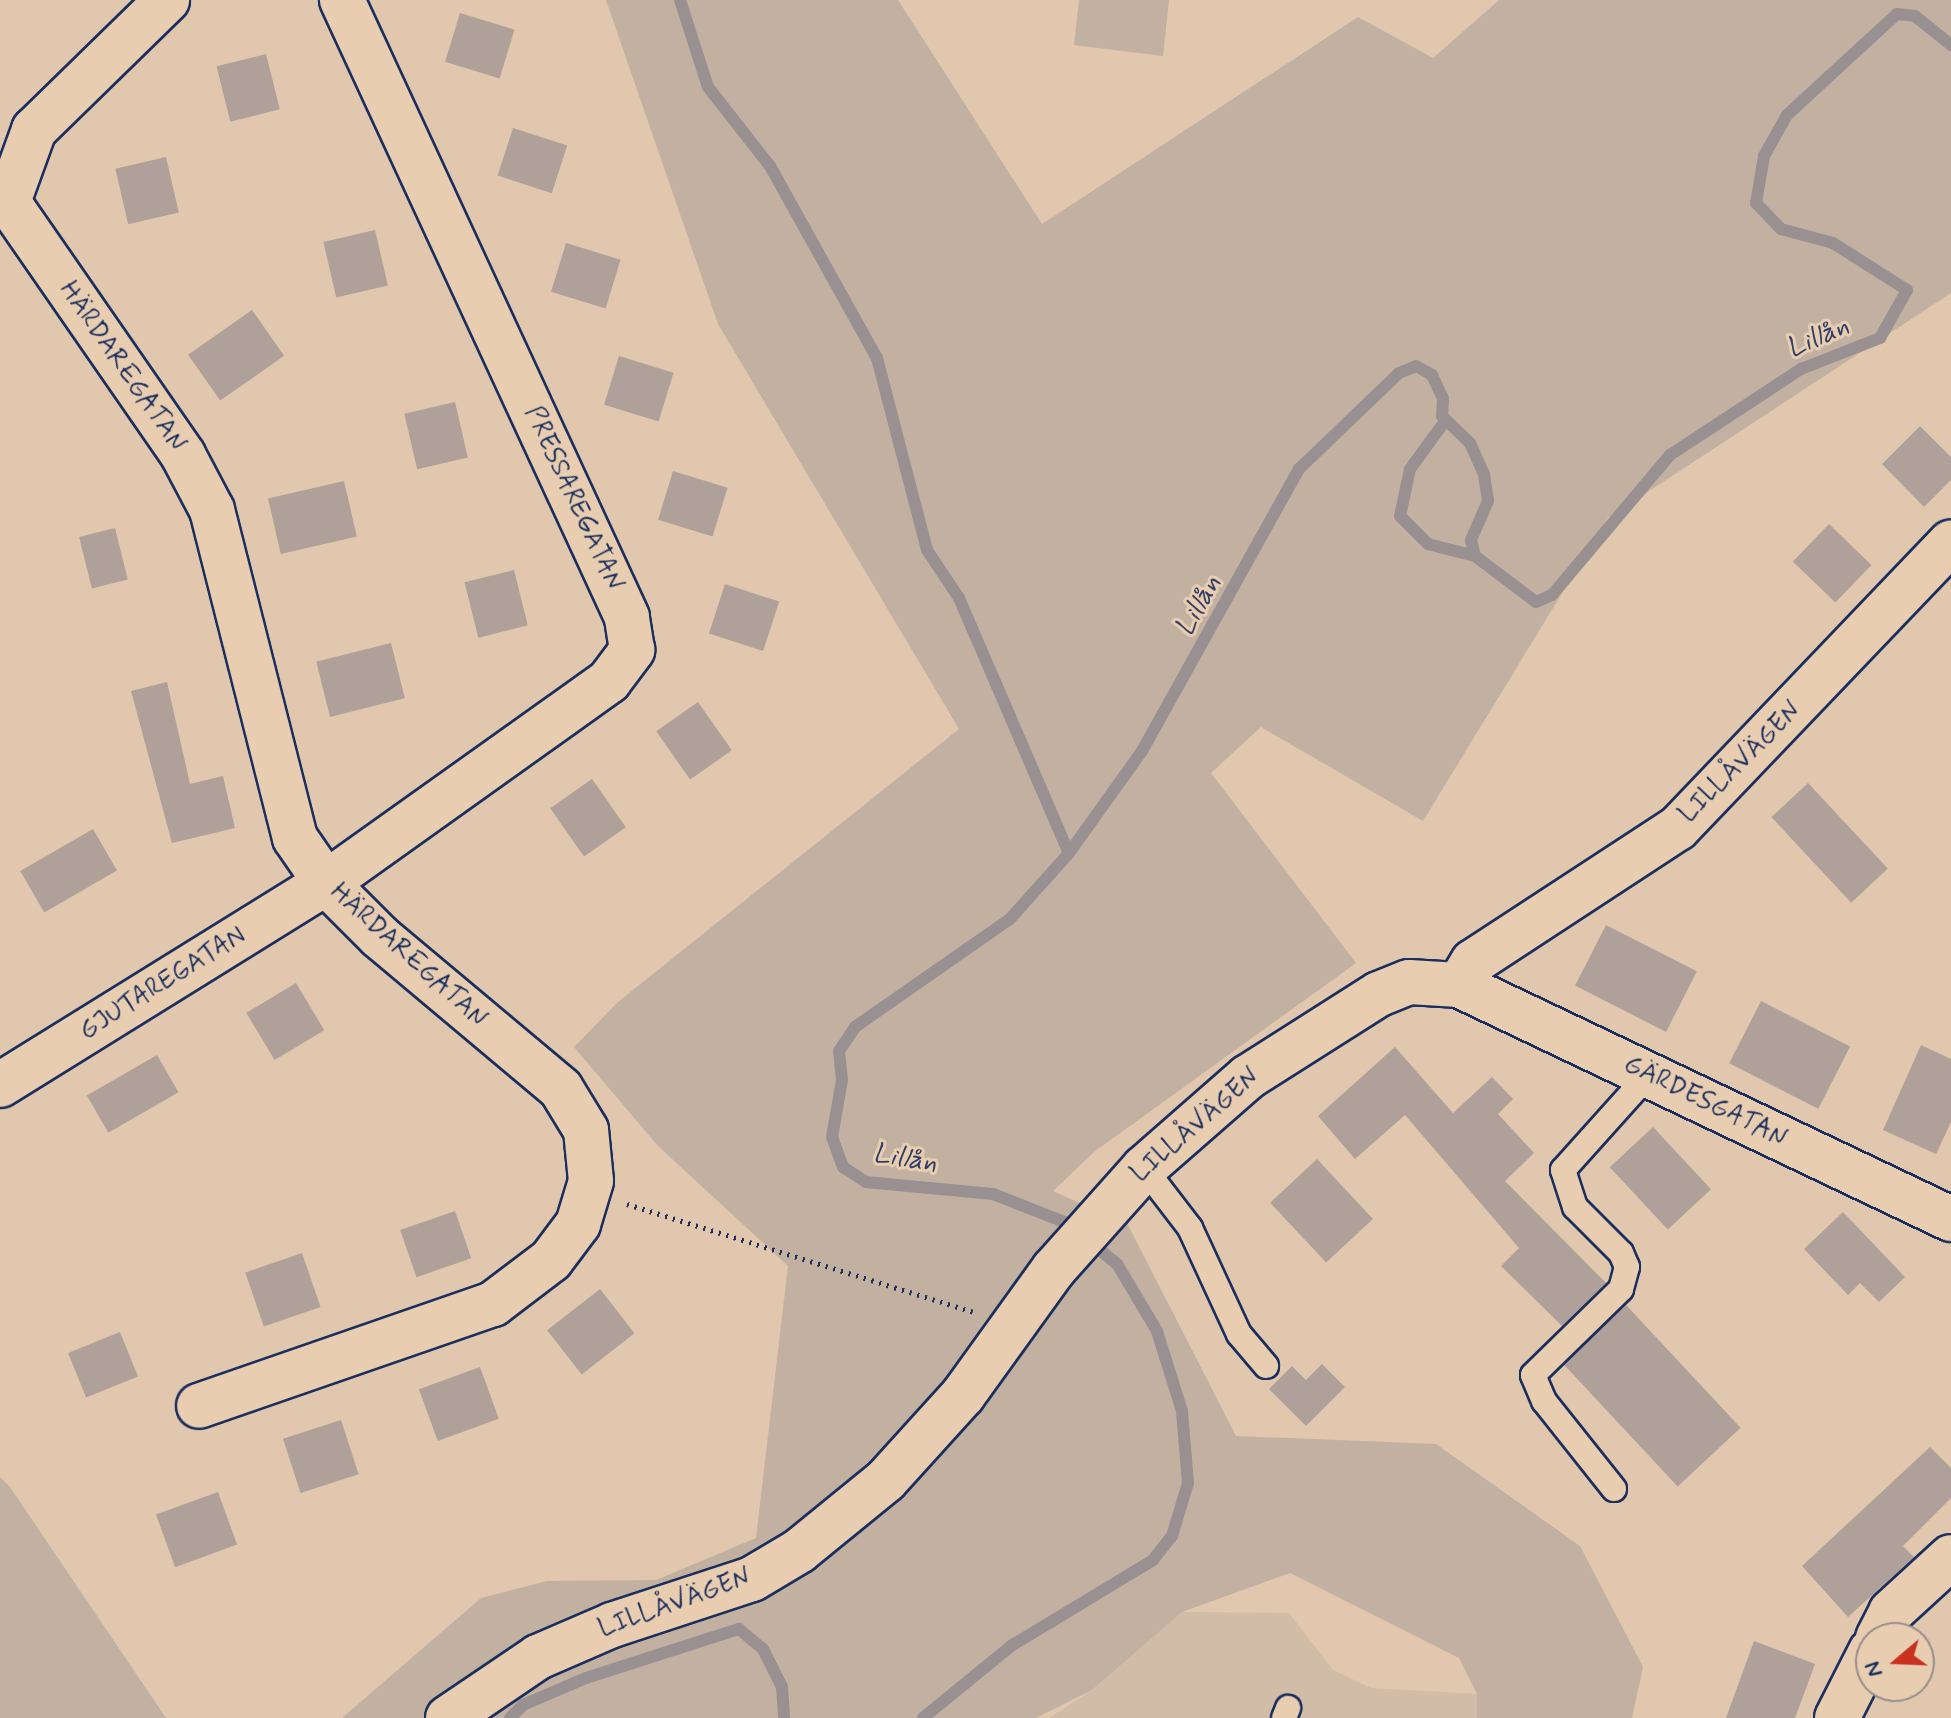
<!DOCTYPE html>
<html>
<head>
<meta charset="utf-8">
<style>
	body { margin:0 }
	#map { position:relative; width:1951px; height:1718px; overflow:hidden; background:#e0c7ad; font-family:Mynerve,sans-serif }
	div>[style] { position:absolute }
	.built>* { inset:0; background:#d1bca7 }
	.green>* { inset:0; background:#c2b1a1 }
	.stream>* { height:12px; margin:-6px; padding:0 6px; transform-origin:6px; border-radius:6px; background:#999191 }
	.building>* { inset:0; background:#afa199; transform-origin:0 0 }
	.path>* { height:5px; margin-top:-2.5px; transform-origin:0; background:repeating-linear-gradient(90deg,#1b2f5e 0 2px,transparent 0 8px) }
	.roads { filter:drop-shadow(2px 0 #1b2f5e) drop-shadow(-2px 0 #1b2f5e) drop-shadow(0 2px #1b2f5e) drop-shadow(0 -2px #1b2f5e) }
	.service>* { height:24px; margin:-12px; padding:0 12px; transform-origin:12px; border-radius:12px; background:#e8cdb0 }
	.minor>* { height:44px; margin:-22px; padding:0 22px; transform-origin:22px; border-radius:22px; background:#e8cdb0 }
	span { translate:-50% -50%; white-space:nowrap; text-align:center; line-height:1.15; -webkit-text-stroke:6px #e8cdb0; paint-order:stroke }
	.street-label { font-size:26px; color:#1b2f5e }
	.water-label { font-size:28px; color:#2e3e66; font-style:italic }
	.north { position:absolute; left:1855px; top:1622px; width:80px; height:80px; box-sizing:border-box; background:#e8cdb0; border:2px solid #968e8f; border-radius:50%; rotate:251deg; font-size:22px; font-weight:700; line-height:32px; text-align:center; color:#1b2f5e }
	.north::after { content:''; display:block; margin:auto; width:28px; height:36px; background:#c8321e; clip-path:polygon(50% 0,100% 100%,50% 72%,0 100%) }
</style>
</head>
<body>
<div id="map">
	<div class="built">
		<i style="clip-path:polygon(1182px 1612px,1289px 1613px,1333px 1670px,1371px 1688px,1477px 1694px,1477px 1718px,1049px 1718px,1092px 1690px)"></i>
	</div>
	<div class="green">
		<i style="clip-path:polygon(606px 0,898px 0,1042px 224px,1358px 17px,1433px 58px,1499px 0,1951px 0,1951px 293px,1608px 518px,1423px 821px,1261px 727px,1211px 773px,1356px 963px,1094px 1152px,1053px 1191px,1128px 1225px,1236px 1436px,1436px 1444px,1580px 1546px,1643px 1667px,1632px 1718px,1477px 1718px,1477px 1694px,1459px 1658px,1290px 1573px,1182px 1612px,1092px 1690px,1036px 1718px,342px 1718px,481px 1598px,547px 1581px,656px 1580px,756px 1538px,788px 1266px,658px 1146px,574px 1047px,618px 1002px,959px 729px,718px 324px)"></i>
		<i style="clip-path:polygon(1079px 0,1169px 0,1163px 56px,1074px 45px)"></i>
		<i style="clip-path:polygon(0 1477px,10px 1487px,166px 1718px,0 1718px)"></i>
	</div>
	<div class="stream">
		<i style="left:680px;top:0;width:91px;rotate:72.2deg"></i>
		<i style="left:708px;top:87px;width:100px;rotate:51.9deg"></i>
		<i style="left:770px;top:166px;width:220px;rotate:60.9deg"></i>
		<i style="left:877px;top:358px;width:198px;rotate:75.4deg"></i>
		<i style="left:927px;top:550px;width:58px;rotate:56.3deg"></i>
		<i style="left:959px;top:598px;width:278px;rotate:66.7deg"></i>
		<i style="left:1445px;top:421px;width:59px;rotate:126.1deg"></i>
		<i style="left:1410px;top:469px;width:48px;rotate:102deg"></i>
		<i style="left:1400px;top:516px;width:40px;rotate:45deg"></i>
		<i style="left:1428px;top:544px;width:49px;rotate:14.3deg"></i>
		<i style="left:510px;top:1718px;width:18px;rotate:-45deg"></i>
		<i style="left:523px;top:1705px;width:69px;rotate:-23.2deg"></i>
		<i style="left:586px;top:1678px;width:161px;rotate:-17.8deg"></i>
		<i style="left:739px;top:1629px;width:31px;rotate:40deg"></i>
		<i style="left:763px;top:1649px;width:42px;rotate:63.4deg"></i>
		<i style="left:782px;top:1687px;width:31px;rotate:86deg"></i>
		<i style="left:923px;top:1718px;width:114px;rotate:-39.3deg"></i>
		<i style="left:1011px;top:1646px;width:166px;rotate:-31.2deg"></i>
		<i style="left:1153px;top:1560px;width:31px;rotate:-52deg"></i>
		<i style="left:1172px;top:1536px;width:55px;rotate:-73.2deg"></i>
		<i style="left:1188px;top:1483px;width:72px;rotate:-94.8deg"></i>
		<i style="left:1182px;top:1411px;width:84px;rotate:-107.4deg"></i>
		<i style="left:1157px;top:1331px;width:78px;rotate:-120.8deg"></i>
		<i style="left:1117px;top:1264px;width:65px;rotate:-140.6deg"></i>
		<i style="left:1067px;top:1223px;width:79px;rotate:-158.6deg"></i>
		<i style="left:993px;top:1194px;width:128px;rotate:-174.6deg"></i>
		<i style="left:866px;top:1182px;width:27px;rotate:-147deg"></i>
		<i style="left:843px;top:1167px;width:32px;rotate:-110deg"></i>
		<i style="left:832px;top:1137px;width:58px;rotate:-80deg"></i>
		<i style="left:842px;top:1080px;width:29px;rotate:-96deg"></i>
		<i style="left:839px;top:1051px;width:29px;rotate:-56deg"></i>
		<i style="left:855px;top:1027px;width:189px;rotate:-34.9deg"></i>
		<i style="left:1010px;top:919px;width:89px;rotate:-48.2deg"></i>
		<i style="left:1069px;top:853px;width:125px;rotate:-54.4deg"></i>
		<i style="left:1142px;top:751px;width:323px;rotate:-60.9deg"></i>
		<i style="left:1299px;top:469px;width:139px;rotate:-43.8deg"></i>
		<i style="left:1399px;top:373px;width:18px;rotate:-22deg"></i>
		<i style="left:1416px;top:366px;width:18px;rotate:29deg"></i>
		<i style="left:1432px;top:375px;width:26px;rotate:65deg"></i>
		<i style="left:1443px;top:399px;width:17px;rotate:93deg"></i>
		<i style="left:1442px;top:416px;width:39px;rotate:44deg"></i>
		<i style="left:1470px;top:443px;width:35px;rotate:66deg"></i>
		<i style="left:1484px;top:475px;width:26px;rotate:81deg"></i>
		<i style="left:1488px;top:501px;width:43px;rotate:113.6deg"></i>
		<i style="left:1471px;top:540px;width:16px;rotate:76deg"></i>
		<i style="left:1475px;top:556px;width:76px;rotate:37deg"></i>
		<i style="left:1536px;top:602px;width:17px;rotate:-24deg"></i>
		<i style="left:1552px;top:595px;width:183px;rotate:-49.9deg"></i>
		<i style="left:1670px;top:455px;width:157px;rotate:-33.3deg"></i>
		<i style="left:1801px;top:369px;width:85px;rotate:-21.4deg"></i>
		<i style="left:1880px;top:338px;width:55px;rotate:-60.6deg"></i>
		<i style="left:1907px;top:290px;width:88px;rotate:-147.6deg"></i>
		<i style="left:1833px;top:243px;width:54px;rotate:-164.9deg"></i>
		<i style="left:1781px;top:229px;width:36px;rotate:-134deg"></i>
		<i style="left:1756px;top:203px;width:48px;rotate:-80.3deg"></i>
		<i style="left:1764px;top:156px;width:47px;rotate:-60.7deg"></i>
		<i style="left:1787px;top:115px;width:149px;rotate:-42.6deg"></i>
		<i style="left:1897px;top:14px;width:18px;rotate:6deg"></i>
		<i style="left:1915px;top:16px;width:46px;rotate:38.9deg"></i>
	</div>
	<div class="building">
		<i style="left:460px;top:13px;width:57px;height:51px;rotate:17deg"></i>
		<i style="left:266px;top:54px;width:57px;height:51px;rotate:76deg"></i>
		<i style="left:513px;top:128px;width:57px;height:50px;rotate:18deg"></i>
		<i style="left:166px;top:157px;width:57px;height:52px;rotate:77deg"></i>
		<i style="left:375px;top:230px;width:57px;height:53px;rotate:77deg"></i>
		<i style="left:566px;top:243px;width:57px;height:51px;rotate:17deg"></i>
		<i style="left:252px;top:310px;width:56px;height:78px;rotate:55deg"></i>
		<i style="left:619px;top:356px;width:57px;height:51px;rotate:17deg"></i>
		<i style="left:455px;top:402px;width:57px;height:52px;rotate:77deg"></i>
		<i style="clip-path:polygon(1920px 426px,1951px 457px,1951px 480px,1924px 507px,1882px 464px)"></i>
		<i style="left:673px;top:471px;width:57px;height:51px;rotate:17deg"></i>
		<i style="left:344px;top:481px;width:57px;height:78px;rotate:77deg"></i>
		<i style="left:1829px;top:524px;width:59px;height:52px;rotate:44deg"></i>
		<i style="left:115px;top:528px;width:53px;height:37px;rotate:76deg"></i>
		<i style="left:514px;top:570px;width:57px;height:51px;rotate:76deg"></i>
		<i style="left:725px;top:584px;width:57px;height:52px;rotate:18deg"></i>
		<i style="left:391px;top:643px;width:57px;height:77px;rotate:76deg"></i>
		<i style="clip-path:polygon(167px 682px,190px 784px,223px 776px,235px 828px,172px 843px,131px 691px)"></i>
		<i style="left:698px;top:702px;width:59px;height:51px;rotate:55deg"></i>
		<i style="left:592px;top:779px;width:59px;height:51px;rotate:55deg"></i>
		<i style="left:1808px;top:783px;width:117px;height:50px;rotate:47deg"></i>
		<i style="left:93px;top:829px;width:48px;height:84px;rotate:60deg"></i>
		<i style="left:1606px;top:925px;width:102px;height:68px;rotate:27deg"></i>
		<i style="left:296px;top:983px;width:55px;height:58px;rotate:59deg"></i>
		<i style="left:1761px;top:1001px;width:100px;height:70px;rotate:27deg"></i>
		<i style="clip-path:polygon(1921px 1045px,1951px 1059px,1951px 1122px,1936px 1154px,1883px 1130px)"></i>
		<i style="clip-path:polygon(1395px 1047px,1453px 1113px,1492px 1077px,1513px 1099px,1498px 1114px,1534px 1153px,1505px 1181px,1606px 1283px,1562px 1326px,1501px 1266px,1519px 1248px,1405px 1115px,1355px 1159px,1318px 1116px)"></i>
		<i style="left:157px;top:1055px;width:43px;height:81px;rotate:60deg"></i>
		<i style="left:1653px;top:1127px;width:85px;height:59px;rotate:47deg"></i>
		<i style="left:1317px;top:1159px;width:82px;height:64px;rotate:47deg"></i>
		<i style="left:455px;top:1211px;width:50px;height:58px;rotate:71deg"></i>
		<i style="clip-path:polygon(1843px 1212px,1905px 1277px,1879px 1302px,1860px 1283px,1848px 1295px,1804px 1249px)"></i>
		<i style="left:302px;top:1253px;width:57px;height:60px;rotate:71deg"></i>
		<i style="left:600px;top:1289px;width:56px;height:67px;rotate:52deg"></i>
		<i style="left:1626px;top:1305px;width:168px;height:86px;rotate:47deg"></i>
		<i style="left:120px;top:1332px;width:48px;height:56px;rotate:68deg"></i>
		<i style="clip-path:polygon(1322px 1364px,1345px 1387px,1306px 1426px,1269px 1389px,1292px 1366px,1306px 1380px)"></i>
		<i style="left:480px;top:1367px;width:55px;height:65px;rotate:70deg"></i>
		<i style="left:341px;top:1420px;width:57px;height:61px;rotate:72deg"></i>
		<i style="clip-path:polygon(1930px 1447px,1951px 1468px,1951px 1498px,1903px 1546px,1914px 1557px,1848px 1617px,1802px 1566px)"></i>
		<i style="left:218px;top:1492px;width:56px;height:66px;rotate:70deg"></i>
		<i style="clip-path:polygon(1754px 1641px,1815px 1664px,1795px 1718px,1726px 1718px)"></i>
	</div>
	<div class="path">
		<i style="left:627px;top:1204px;width:362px;rotate:17.3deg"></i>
	</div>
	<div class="roads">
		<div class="service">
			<i style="left:1144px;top:1168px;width:76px;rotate:52.5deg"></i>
			<i style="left:1190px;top:1228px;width:117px;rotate:65.2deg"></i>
			<i style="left:1239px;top:1334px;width:42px;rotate:49.8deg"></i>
			<i style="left:1614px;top:1489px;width:112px;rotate:-128.5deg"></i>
			<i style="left:1544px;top:1401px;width:28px;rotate:-113deg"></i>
			<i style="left:1533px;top:1375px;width:123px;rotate:-44.3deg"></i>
			<i style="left:1621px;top:1289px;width:23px;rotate:-75deg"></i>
			<i style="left:1627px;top:1267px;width:15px;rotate:-113deg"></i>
			<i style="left:1621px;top:1253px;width:65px;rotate:-135deg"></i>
			<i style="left:1575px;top:1207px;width:39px;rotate:-108deg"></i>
			<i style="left:1563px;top:1170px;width:129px;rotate:-48.1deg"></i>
			<i style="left:1284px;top:1718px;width:11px;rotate:-68deg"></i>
		</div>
		<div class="minor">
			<i style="left:8px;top:202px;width:308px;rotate:55.3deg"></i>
			<i style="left:183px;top:455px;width:62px;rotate:62.2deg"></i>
			<i style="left:212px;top:510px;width:338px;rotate:75.8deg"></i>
			<i style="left:295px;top:838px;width:55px;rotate:55.4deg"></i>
			<i style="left:326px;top:883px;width:76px;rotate:45deg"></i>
			<i style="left:380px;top:937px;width:236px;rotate:40deg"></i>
			<i style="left:561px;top:1089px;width:48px;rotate:58.6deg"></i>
			<i style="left:586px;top:1130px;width:51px;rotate:84.4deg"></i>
			<i style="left:591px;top:1181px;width:45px;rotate:106.8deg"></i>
			<i style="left:578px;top:1224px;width:45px;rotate:126.9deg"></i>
			<i style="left:551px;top:1260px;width:73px;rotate:142.8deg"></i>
			<i style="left:493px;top:1304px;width:311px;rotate:160.9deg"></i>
			<i style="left:8px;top:202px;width:77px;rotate:-70.1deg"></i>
			<i style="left:34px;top:130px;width:186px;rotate:-44.3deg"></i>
			<i style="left:1459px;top:985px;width:27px;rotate:-59deg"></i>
			<i style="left:1473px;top:962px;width:245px;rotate:-33.2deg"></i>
			<i style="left:1678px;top:828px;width:395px;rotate:-46.3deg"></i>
			<i style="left:0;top:1085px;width:384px;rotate:-31.8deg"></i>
			<i style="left:326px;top:883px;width:348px;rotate:-35.5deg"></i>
			<i style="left:609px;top:681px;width:39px;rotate:-53deg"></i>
			<i style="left:632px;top:650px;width:33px;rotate:-99deg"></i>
			<i style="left:627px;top:617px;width:680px;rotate:-114.79deg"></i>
			<i style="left:1878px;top:1638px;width:29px;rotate:-63deg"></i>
			<i style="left:1891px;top:1612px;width:81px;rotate:-42.5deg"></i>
			<i style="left:448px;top:1718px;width:109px;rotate:-34.1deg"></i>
			<i style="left:538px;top:1657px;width:81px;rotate:-23.4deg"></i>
			<i style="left:612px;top:1625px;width:147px;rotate:-18.2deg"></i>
			<i style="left:752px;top:1579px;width:55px;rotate:-30.8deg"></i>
			<i style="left:799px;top:1551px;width:112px;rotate:-39.2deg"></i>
			<i style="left:886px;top:1480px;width:115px;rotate:-47.8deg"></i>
			<i style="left:963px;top:1395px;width:155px;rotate:-54.2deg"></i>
			<i style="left:1054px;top:1269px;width:135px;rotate:-48.3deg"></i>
			<i style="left:1144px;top:1168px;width:138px;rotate:-41.2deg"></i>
			<i style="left:1248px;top:1077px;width:155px;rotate:-32.4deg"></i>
			<i style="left:1379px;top:994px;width:32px;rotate:-22deg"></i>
			<i style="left:1409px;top:982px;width:50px;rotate:3.4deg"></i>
			<i style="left:1459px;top:985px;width:545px;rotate:25.44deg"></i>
			<i style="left:1837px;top:1718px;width:75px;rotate:-63.1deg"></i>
		</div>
	</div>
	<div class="street-label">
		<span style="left:122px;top:367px;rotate:55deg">HÄRDAREGATAN</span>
		<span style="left:573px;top:499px;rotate:65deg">PRESSAREGATAN</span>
		<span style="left:1741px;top:763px;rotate:-45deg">LILLÅVÄGEN</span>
		<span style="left:408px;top:956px;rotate:42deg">HÄRDAREGATAN</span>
		<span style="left:163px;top:984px;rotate:-32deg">GJUTAREGATAN</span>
		<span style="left:1705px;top:1102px;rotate:26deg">GÄRDESGATAN</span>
		<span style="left:1196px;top:1126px;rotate:-41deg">LILLÅVÄGEN</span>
		<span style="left:675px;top:1604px;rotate:-20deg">LILLÅVÄGEN</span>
	</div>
	<div class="water-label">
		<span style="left:1818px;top:338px;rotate:-24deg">Lillån</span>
		<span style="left:1199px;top:606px;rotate:-61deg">Lillån</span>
		<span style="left:905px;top:1159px;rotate:9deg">Lillån</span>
	</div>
	<div class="north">N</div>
</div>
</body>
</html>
